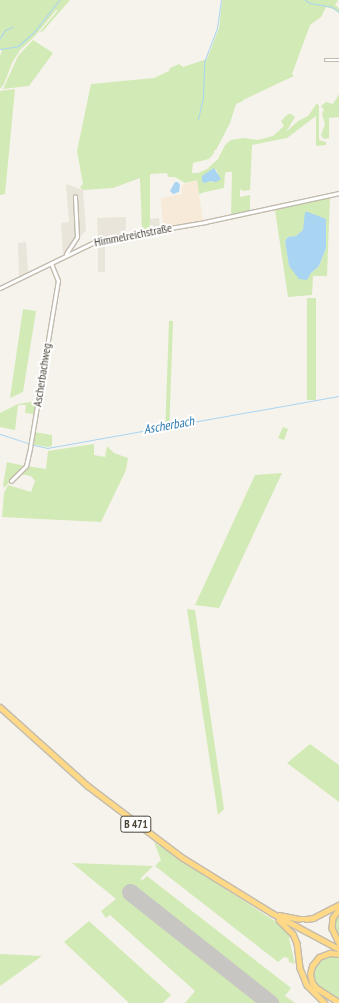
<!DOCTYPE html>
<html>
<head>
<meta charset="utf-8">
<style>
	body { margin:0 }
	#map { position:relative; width:339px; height:1003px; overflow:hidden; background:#f6f3ec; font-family:"PT Sans Narrow",sans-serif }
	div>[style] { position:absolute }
	.residential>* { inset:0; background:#eae5da; transform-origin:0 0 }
	.commercial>* { inset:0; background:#f7ead8 }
	.green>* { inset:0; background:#d2eab5; transform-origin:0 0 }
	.water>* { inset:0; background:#a9d4f2 }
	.stream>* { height:1px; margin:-0.5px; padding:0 0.5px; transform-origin:0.5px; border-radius:0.5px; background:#a9d4f2 }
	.runway>* { height:17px; margin:-8.5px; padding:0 8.5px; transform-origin:8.5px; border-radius:8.5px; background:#c8c6c3 }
	.roads { filter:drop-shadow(1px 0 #c2bbae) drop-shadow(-1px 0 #c2bbae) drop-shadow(0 1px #c2bbae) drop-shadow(0 -1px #c2bbae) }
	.minor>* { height:2.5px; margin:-1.25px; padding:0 1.25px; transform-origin:1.25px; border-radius:1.25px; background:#fff }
	.trunk>* { height:4.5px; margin:-2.25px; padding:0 2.25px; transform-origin:2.25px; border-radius:2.25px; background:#ffd985 }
	span { translate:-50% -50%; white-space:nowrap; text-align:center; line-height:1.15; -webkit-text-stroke:4px #fff; paint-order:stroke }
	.shield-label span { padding:1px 3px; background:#fff; border:1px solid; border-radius:3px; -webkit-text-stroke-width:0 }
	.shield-label { font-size:11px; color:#4b4439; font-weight:700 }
	.street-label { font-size:12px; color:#4b4439 }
	.water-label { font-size:13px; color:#2e7ab2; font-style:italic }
</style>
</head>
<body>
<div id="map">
	<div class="residential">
		<i style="clip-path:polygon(66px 184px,83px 190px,86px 230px,70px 250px,63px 255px,61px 223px,69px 222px)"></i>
		<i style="clip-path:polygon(126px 217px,126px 234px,98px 239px,97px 218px)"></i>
		<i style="clip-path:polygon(159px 218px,160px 228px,150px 230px,150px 219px)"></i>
		<i style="left:105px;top:241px;width:31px;height:7px;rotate:90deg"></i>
		<i style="clip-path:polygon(26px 242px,28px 272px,19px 277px,18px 243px)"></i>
	</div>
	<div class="commercial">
		<i style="clip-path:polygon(197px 180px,203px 221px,163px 228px,161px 198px,182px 194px,182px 185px)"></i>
	</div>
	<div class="green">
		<i style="clip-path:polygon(0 0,70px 0,43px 31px,39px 33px,58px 10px,56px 10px,35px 36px,20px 50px,12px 63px,4px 84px,0 89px,0 56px,2px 50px,0 50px)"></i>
		<i style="clip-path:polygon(evenodd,222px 0,338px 0,335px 5px,339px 8px,339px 13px,333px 9px,326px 7px,321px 17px,310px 25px,292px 74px,294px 76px,243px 100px,243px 101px,236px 104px,230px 123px,216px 150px,214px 150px,214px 153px,209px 159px,193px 163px,192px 173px,198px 173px,207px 169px,218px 159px,225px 145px,231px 140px,243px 138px,258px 140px,273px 136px,284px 126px,281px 121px,288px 114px,291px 114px,295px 117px,286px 132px,298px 121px,308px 116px,317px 103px,319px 106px,319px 140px,326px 142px,326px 145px,316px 146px,316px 116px,287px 138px,252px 145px,250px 190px,243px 191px,240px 189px,240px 197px,250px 195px,250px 211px,231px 216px,232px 172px,226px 172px,225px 174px,224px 188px,205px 192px,199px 194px,197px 180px,185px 183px,175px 177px,168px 177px,167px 173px,150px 174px,150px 230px,142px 231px,140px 178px,113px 188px,83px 190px,80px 187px,83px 184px,77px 151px,91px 84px,154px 78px,169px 71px,170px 68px,179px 64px,183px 67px,207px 59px,219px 28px,222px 0,216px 169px,219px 177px,213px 182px,210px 181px,205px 183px,202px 182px,204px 176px,216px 169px)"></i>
		<i style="clip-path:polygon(33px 40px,53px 53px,29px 86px,3px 89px,18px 56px)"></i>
		<i style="clip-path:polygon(15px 89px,5px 194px,0 195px,0 91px)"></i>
		<i style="clip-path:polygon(339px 94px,339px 117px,329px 118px,329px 138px,324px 139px,321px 135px,325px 124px,322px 114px,324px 110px,321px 106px,326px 102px,333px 104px)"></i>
		<i style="clip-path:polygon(evenodd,330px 197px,327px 276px,313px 276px,312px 295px,288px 297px,275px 210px,330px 197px,326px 219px,326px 248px,319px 266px,311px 273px,289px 266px,286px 247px,285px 241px,288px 237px,296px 236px,303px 230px,326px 219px)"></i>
		<i style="left:307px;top:298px;width:9px;height:102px"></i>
		<i style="clip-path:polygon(23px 309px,36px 311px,23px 392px,10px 398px)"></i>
		<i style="left:173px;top:321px;width:103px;height:4px;rotate:92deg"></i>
		<i style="clip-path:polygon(37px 401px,35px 414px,25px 413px,26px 405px,18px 405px,15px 430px,0 427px,0 413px,18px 404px)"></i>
		<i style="clip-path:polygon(283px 427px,288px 429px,284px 440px,278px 438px)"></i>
		<i style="clip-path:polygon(34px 432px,52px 435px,52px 446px,47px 447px,32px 444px)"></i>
		<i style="clip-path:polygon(94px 444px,94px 455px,105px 457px,107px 446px,114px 453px,128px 458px,126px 470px,101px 522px,2px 517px,4px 493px,8px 485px,31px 492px,35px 481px,31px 476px,21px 474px,27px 466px,46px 469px,48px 451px)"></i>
		<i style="clip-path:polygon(7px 462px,25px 466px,4px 488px,3px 485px)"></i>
		<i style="clip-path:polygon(282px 473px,219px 608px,195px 605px,255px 475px)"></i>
		<i style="clip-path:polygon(187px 609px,195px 610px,224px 809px,218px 815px)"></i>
		<i style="clip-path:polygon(310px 744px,339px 765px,339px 802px,287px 763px)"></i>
		<i style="clip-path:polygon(154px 842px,284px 927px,291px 936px,289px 938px,295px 964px,289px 962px,288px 958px,284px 957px,278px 962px,155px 866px,161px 860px)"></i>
		<i style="clip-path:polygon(72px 863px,153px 866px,140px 879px,143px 880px,147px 876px,291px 988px,285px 996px,295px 1003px,185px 1003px,195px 991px,110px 915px,106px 918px,101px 911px,116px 899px)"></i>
		<i style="clip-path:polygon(339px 913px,339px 941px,333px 929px,333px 921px)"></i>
		<i style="clip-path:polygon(89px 921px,171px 995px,163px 1003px,129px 1003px,64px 942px)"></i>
		<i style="clip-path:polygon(0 954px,42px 956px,0 986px)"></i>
		<i style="clip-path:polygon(328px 955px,339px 957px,339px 1001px,325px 994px,313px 982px,312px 970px,320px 958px)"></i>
	</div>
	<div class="water">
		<i style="clip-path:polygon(214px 168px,221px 179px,216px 182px,210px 181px,205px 183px,202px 182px,202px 176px)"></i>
		<i style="clip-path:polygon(175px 182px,178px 182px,180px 185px,179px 192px,173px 194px,170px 191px)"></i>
		<i style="clip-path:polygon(305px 212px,308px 212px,326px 219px,326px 248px,319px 266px,311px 273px,307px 280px,299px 279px,289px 266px,285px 241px,288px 237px,296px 236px,303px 230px)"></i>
	</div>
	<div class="stream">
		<i style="left:305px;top:0;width:6px;rotate:31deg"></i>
		<i style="left:310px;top:3px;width:22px;rotate:10deg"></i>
		<i style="left:332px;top:7px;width:9px;rotate:36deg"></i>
		<i style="left:0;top:38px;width:9px;rotate:-58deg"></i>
		<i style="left:5px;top:30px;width:8px;rotate:-23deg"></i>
		<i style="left:0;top:49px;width:18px;rotate:-9deg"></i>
		<i style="left:18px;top:46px;width:21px;rotate:-41deg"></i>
		<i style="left:34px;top:32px;width:41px;rotate:-52deg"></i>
		<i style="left:198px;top:119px;width:23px;rotate:-77deg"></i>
		<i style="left:203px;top:97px;width:35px;rotate:-88deg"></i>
		<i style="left:204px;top:62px;width:36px;rotate:-69deg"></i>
		<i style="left:217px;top:28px;width:28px;rotate:-82deg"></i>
		<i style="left:0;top:434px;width:32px;rotate:18deg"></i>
		<i style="left:30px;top:444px;width:17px;rotate:13deg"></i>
		<i style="left:47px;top:448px;width:297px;rotate:-10.1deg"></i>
	</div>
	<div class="runway">
		<i style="left:130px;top:892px;width:179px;rotate:38.4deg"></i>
	</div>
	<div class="roads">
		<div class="minor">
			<i style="left:326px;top:60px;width:13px"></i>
			<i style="left:66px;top:254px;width:20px;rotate:-57deg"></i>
			<i style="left:77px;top:237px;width:40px;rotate:-92.9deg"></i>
			<i style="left:0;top:288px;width:110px;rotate:-25.9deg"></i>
			<i style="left:99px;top:240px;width:108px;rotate:-9.6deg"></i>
			<i style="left:205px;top:222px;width:137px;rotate:-12.2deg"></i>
			<i style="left:11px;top:481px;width:21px;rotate:-45deg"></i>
			<i style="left:26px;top:466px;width:18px;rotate:-77deg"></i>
			<i style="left:30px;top:448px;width:169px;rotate:-80.5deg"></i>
			<i style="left:58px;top:281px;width:18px;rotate:-112deg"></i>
		</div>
		<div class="trunk">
			<i style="left:0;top:707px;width:118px;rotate:41.9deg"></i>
			<i style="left:88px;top:786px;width:119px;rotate:37.2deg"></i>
			<i style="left:183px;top:858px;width:105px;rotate:31.7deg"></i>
			<i style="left:272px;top:913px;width:76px;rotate:28.2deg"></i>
			<i style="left:339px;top:910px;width:10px;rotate:127deg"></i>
			<i style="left:333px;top:918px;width:10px;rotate:96deg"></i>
			<i style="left:332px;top:928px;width:17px;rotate:65deg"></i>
			<i style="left:279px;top:915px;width:20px;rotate:11deg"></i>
			<i style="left:299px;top:919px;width:7px"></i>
			<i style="left:306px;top:919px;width:7px;rotate:-8deg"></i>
			<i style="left:313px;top:918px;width:29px;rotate:-27deg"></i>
			<i style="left:279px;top:920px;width:20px;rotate:45deg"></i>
			<i style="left:293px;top:934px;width:10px;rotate:66deg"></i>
			<i style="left:297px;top:943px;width:25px;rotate:83deg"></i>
			<i style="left:300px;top:968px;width:18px;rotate:68deg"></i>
			<i style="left:307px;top:985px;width:25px;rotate:45deg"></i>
			<i style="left:339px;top:1003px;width:27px;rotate:-147deg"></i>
			<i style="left:316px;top:988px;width:6px;rotate:-129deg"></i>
			<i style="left:312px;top:983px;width:9px;rotate:-103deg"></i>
			<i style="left:310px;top:974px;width:8px;rotate:-76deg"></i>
			<i style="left:312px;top:966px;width:11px;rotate:-52deg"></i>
			<i style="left:319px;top:957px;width:12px;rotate:-20deg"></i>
			<i style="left:330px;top:953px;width:9px;rotate:6deg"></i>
		</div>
	</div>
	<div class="shield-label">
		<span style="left:136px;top:824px">B 471</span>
	</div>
	<div class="street-label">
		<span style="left:133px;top:235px;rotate:-11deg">Himmelreichstraße</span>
		<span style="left:42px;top:375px;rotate:-81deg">Ascherbachweg</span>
	</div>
	<div class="water-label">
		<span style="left:169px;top:426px;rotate:-10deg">Ascherbach</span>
	</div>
</div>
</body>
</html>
